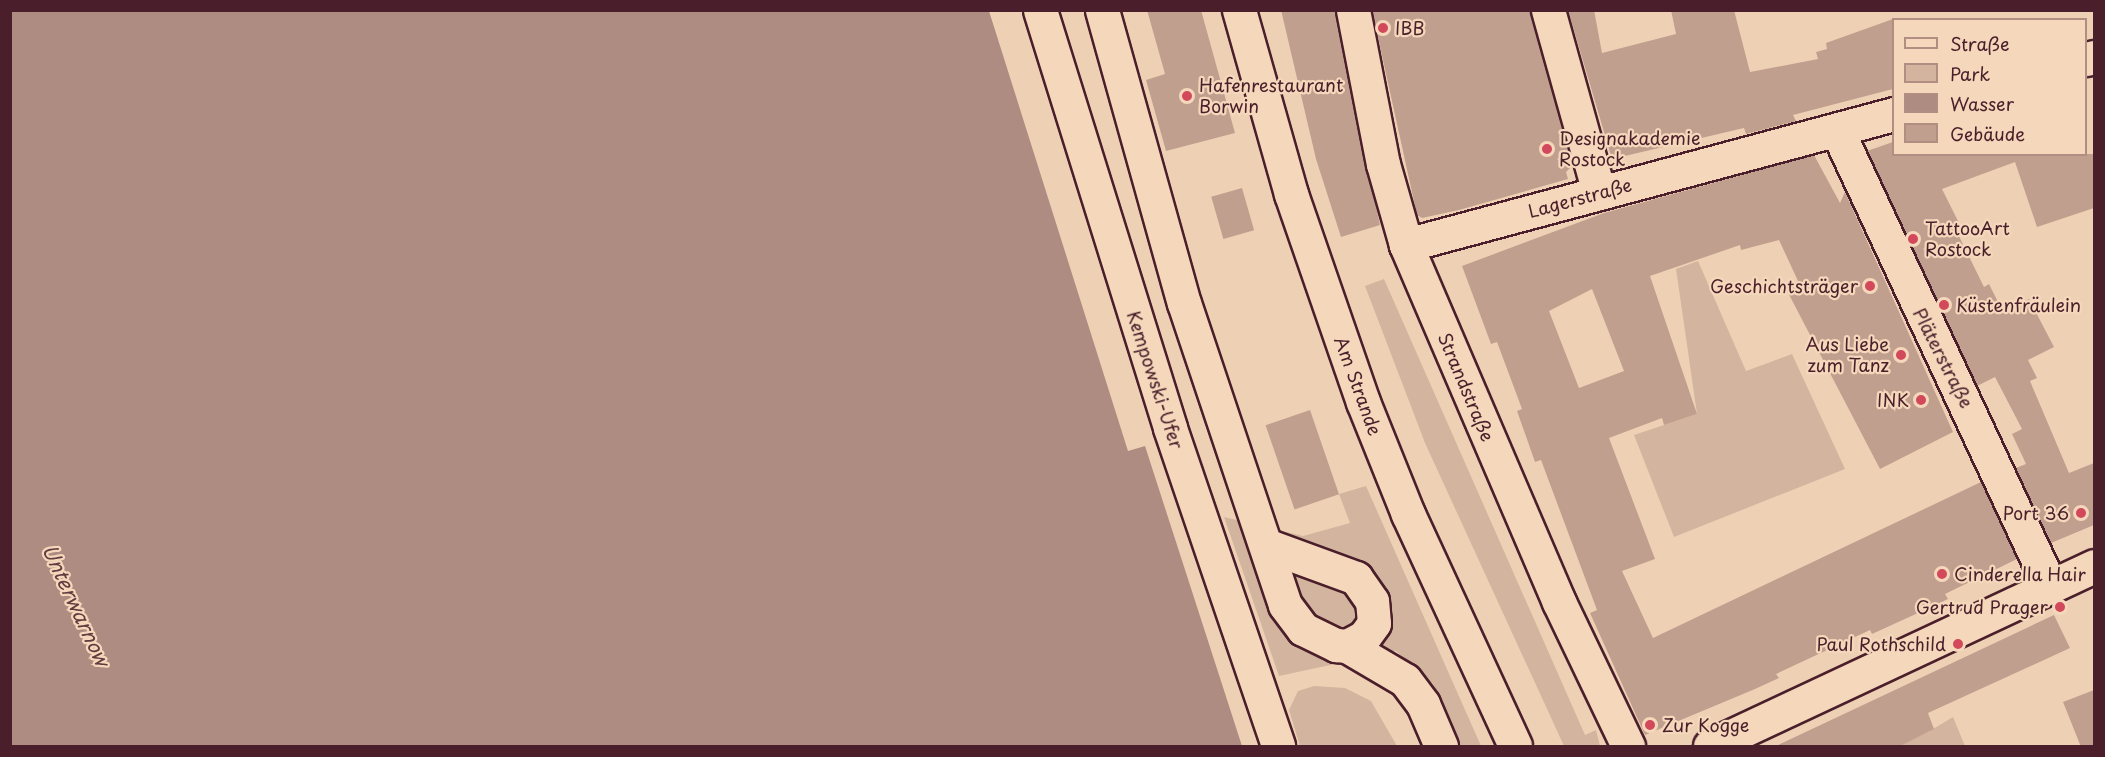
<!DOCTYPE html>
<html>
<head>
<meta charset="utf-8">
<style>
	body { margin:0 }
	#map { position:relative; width:2105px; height:757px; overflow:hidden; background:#eed1b5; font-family:"Playpen Sans",sans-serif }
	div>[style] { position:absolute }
	.green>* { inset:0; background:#d3b49e }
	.water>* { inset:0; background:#af8c81 }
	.building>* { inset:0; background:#c19f8e; transform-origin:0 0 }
	.roads { filter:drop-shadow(2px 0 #4a1f2b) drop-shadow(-2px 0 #4a1f2b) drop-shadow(0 2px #4a1f2b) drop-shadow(0 -2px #4a1f2b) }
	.street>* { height:33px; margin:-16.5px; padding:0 16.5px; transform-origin:16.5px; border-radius:16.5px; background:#f5d8bb }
	.primary>* { height:33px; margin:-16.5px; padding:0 16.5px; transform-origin:16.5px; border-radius:16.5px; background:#f5d8bb }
	.dots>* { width:16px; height:16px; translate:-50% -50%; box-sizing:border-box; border:3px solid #f5d8bb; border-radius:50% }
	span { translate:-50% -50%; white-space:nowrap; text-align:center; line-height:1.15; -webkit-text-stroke:4.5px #f5d8bb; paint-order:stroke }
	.poi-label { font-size:18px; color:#4a1f2b }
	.left { translate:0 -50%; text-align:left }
	.right { translate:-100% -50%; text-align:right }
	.street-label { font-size:18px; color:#4a1f2b }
	.water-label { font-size:20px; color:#633a40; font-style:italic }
	.frame { position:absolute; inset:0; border:12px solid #4a1f2b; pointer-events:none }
	.legend { position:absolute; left:1892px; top:18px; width:195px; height:138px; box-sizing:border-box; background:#f5d8bb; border:2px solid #b18e81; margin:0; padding:8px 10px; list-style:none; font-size:18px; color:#4a1f2b }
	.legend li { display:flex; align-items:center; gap:12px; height:30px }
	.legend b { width:30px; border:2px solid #b18e81 }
</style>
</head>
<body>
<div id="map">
	<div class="green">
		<i style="clip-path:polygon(1698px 261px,1746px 371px,1792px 354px,1845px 469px,1674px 537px,1634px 435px,1697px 414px,1676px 269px)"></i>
		<i style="clip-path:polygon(1384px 279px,1585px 735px,1596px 730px,1600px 746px,1564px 746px,1425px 443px,1365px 286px)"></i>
		<i style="clip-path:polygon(1366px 486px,1481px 746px,1458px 746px,1433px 684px,1396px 651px,1279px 676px,1224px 517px,1303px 536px,1350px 523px,1339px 494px)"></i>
		<i style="clip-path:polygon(1314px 686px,1345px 688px,1371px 701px,1397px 746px,1300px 746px,1289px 710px,1298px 691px)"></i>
		<i style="clip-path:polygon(1953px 717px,1965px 746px,1898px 746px,1928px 732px)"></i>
	</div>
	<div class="water">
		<i style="clip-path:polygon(10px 11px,989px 11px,1128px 451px,1145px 446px,1242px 746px,11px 746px)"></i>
	</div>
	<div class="building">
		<i style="clip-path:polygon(1147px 10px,1201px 10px,1235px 133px,1166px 151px,1146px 80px,1165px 74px)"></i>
		<i style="clip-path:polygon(1281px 10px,1335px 10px,1380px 225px,1341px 237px,1316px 159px)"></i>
		<i style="clip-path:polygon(1372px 10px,1530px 10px,1572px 166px,1566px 172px,1568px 179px,1459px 210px,1422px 218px,1417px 215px)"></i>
		<i style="clip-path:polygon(1568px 10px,1594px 10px,1602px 53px,1676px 34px,1671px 10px,1734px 10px,1750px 72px,1818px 59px,1816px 52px,1827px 49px,1826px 43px,1893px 19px,1893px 89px,1793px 115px,1796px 121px,1746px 134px,1744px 128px,1612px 159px)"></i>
		<i style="clip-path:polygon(1893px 142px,1893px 154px,2094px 154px,2094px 208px,2037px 227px,2015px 162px,1942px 189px,1959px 223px,1954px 226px,1984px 287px,1989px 284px,2003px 312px,2029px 299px,2054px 347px,2028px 360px,2037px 378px,2030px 381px,2069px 473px,2094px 463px,2094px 525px,2051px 543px,2016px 468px,2026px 464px,2012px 434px,2022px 429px,1995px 377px,1977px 386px,1867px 151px)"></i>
		<i style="clip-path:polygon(evenodd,1814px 155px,1840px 203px,1845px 192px,1953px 432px,1880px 469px,1785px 287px,1798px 281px,1779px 240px,1741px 250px,1740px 245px,1650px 276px,1697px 414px,1664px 425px,1662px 418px,1609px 438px,1655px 559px,1622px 571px,1653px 638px,1981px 482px,2017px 559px,1945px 594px,1948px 599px,1929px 608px,1872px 634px,1870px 630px,1776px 674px,1779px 678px,1755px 689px,1645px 735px,1590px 613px,1597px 610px,1541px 460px,1535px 462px,1517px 411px,1522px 409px,1497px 342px,1491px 344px,1462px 266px,1604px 213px,1814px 155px,1592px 289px,1624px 371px,1579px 388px,1549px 311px,1592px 289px)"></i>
		<i style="left:1242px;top:188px;width:44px;height:32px;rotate:74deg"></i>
		<i style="left:1310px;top:410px;width:89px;height:47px;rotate:71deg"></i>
		<i style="clip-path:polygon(2054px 615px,2070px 648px,1928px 713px,1934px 729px,1898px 747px,1774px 747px)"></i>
		<i style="clip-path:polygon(2094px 690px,2094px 747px,2081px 747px,2063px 702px)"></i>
	</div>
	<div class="roads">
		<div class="street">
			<i style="left:1040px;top:10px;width:438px;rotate:72.7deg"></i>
			<i style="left:1170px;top:428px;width:336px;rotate:71.2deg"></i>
			<i style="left:1102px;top:10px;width:304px;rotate:74.4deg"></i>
			<i style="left:1184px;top:303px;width:318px;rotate:71.5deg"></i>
			<i style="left:1285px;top:605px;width:30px;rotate:53deg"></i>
			<i style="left:1303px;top:629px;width:37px;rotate:26deg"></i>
			<i style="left:1336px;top:645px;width:11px;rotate:5deg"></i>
			<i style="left:1347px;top:646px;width:19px;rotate:-28deg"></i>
			<i style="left:1364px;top:637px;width:17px;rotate:-54deg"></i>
			<i style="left:1374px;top:623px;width:22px;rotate:-95deg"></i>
			<i style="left:1372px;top:601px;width:28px;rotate:-125deg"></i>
			<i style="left:1356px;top:578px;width:96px;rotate:-159.9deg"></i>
			<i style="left:1353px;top:10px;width:157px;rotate:79deg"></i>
			<i style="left:1383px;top:164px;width:84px;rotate:74.1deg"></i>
			<i style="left:1406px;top:245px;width:388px;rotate:66.8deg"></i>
			<i style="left:1559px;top:602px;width:160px;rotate:64.4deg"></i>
			<i style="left:1548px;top:10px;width:190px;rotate:74.4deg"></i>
			<i style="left:2086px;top:59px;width:8px;rotate:-14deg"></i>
			<i style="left:1837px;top:130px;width:503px;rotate:64.96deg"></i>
			<i style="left:1406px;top:245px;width:505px;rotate:-15.03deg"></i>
			<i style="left:1347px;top:646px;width:67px;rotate:30.4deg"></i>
			<i style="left:1405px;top:680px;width:30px;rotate:53deg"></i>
			<i style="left:1423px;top:704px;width:46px;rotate:66.8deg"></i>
			<i style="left:1710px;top:746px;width:424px;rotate:-25.1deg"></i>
		</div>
		<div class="primary">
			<i style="left:1239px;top:10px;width:191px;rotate:74.2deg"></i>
			<i style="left:1291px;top:194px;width:220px;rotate:70.9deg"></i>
			<i style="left:1363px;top:402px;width:121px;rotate:68.1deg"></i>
			<i style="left:1408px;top:514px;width:255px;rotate:65.2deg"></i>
		</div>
	</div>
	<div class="dots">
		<i style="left:1383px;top:28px;background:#d1495b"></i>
		<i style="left:1187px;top:96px;background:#d1495b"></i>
		<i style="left:1547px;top:149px;background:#d1495b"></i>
		<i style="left:1913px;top:239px;background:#d1495b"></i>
		<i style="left:1870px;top:286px;background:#d1495b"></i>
		<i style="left:1944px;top:305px;background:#d1495b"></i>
		<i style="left:1901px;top:355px;background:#d1495b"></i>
		<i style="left:1921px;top:400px;background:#d1495b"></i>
		<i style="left:2081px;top:513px;background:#d1495b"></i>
		<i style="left:1942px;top:574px;background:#d1495b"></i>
		<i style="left:2060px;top:607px;background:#d1495b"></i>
		<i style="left:1958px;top:644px;background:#d1495b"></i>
		<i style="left:1650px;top:725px;background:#d1495b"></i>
	</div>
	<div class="poi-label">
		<span class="left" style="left:1395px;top:28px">IBB</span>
		<span class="left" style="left:1199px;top:96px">Hafenrestaurant<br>Borwin</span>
		<span class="left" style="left:1559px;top:149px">Designakademie<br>Rostock</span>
		<span class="left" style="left:1925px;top:239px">TattooArt<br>Rostock</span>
		<span class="right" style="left:1858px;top:286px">Geschichtsträger</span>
		<span class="left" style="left:1956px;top:305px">Küstenfräulein</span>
		<span class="right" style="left:1889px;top:355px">Aus Liebe<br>zum Tanz</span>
		<span class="right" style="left:1909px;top:400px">INK</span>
		<span class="right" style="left:2069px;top:513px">Port 36</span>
		<span class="left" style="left:1954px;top:574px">Cinderella Hair</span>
		<span class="right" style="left:2048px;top:607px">Gertrud Prager</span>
		<span class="right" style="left:1946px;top:644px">Paul Rothschild</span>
		<span class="left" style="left:1662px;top:725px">Zur Kogge</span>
	</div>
	<div class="street-label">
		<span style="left:1580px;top:198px;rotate:-15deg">Lagerstraße</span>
		<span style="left:1943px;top:358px;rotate:63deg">Pläterstraße</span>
		<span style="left:1155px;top:380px;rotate:72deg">Kempowski-Ufer</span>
		<span style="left:1358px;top:386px;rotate:70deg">Am Strande</span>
		<span style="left:1466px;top:387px;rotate:67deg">Strandstraße</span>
	</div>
	<div class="water-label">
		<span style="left:76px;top:605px;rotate:65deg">Unterwarnow</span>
	</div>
	<div class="frame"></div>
	<ul class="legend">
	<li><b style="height:8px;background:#f5d8bb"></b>Straße</li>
	<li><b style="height:16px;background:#d3b49e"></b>Park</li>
	<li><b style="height:16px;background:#af8c81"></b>Wasser</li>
	<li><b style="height:16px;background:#c19f8e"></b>Gebäude</li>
	</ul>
</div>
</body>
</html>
